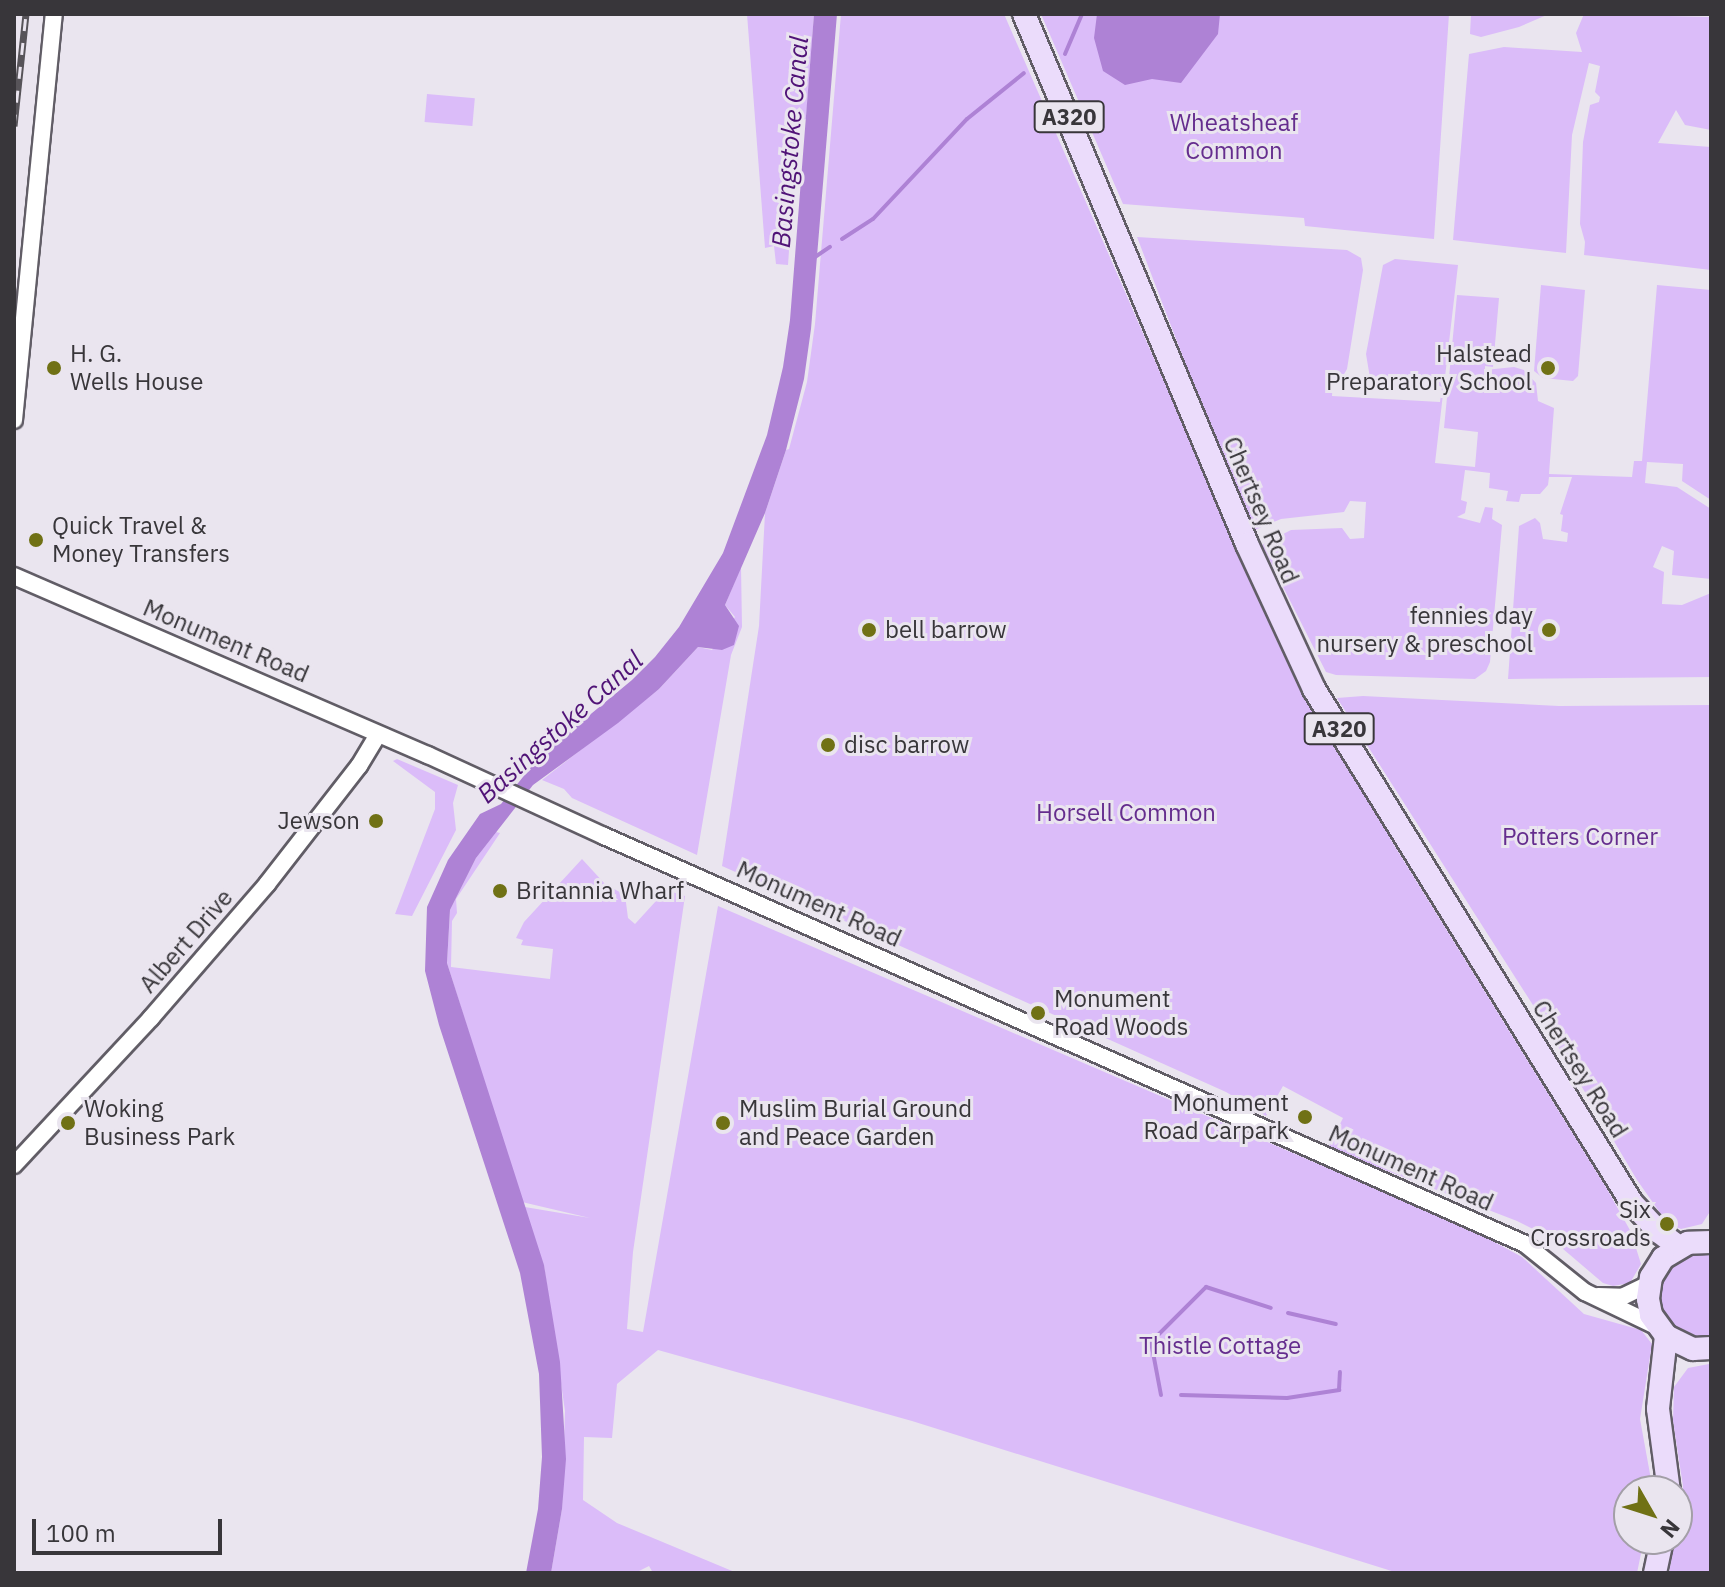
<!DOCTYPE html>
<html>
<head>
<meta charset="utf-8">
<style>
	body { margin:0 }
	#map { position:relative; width:1725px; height:1587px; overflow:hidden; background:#eae5ef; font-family:"IBM Plex Sans",sans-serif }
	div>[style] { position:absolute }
	.green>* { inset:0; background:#dbbcf9; transform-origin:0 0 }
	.water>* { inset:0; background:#ae82d5 }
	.stream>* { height:4px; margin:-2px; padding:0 2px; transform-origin:2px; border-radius:2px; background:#ae82d5 }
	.roads { filter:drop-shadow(2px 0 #615d66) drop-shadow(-2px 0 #615d66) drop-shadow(0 2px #615d66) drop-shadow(0 -2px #615d66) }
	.tertiary>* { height:16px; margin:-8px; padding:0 8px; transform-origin:8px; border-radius:8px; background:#fff }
	.primary>* { height:22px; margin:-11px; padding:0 11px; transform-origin:11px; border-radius:11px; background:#ebdcfb }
	.rail>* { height:7px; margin-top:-3.5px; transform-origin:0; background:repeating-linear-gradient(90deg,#eae5ef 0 12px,#575459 0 24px); box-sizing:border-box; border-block:2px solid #575459 }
	.dots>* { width:22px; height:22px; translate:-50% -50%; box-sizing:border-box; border:4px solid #eae5ef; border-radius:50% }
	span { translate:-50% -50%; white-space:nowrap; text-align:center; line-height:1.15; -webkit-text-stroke:6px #eae5ef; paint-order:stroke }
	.shield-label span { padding:2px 6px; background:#eae5ef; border:2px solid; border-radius:6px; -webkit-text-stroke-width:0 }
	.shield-label { font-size:22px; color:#38363a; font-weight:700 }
	.park-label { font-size:24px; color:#652d8e }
	.poi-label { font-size:24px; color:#38363a }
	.left { translate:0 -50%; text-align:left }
	.right { translate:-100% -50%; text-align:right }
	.street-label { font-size:24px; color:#38363a }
	.water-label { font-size:26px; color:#501377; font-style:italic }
	.frame { position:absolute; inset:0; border:16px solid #38363a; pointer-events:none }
	.north { position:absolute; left:1613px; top:1475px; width:80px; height:80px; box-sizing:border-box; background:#eae5ef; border:2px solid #a39fa7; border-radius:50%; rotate:129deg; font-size:22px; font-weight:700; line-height:32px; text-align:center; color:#38363a }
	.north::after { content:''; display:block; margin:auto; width:28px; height:36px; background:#707115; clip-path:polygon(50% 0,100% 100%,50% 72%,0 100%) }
	.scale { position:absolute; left:32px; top:1519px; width:190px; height:36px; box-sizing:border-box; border:4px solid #38363a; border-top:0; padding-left:10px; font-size:24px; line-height:28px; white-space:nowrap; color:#38363a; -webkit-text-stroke:6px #eae5ef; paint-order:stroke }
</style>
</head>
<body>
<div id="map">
	<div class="green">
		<i style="clip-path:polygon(747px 14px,814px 14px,806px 119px,798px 121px,788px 265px,776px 264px,774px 246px,765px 248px)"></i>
		<i style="clip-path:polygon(841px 14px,1004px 14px,1277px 641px,1394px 845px,1607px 1189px,1631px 1232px,1641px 1264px,1630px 1283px,1613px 1286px,1603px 1283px,1549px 1237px,1517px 1221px,1328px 1148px,1343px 1118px,1283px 1086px,1266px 1116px,1226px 1092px,722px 866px,759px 626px,765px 513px,786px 450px,789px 449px,807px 382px,815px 324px)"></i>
		<i style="clip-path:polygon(1041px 14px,1449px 14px,1434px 239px,1305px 226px,1304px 218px,1123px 204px)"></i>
		<i style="clip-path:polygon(1471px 14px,1549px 14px,1519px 27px,1481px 37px,1470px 34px)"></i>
		<i style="clip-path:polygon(1584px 14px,1711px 17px,1711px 130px,1685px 125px,1676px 110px,1658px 143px,1711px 147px,1711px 270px,1584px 255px,1585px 242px,1580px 224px,1583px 142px,1590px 105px,1599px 102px,1600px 97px,1595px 92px,1600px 66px,1589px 63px,1572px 135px,1566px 253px,1453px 240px,1469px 54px,1504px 47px,1582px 52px,1576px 33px)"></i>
		<i style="left:427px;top:94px;width:48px;height:28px;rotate:5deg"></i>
		<i style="clip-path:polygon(1137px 237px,1347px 250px,1361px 258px,1363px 270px,1347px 369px,1343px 376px,1333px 380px,1332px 396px,1440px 402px,1442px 387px,1430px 382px,1430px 376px,1416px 375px,1407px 383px,1370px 378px,1366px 354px,1383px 265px,1395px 259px,1458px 265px,1435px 463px,1475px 467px,1478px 432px,1444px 428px,1457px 295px,1499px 298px,1493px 367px,1485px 366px,1485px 370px,1514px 367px,1524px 370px,1536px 383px,1538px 401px,1554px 408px,1549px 474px,1632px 477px,1634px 461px,1642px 461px,1657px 285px,1711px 290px,1711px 500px,1682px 481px,1683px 464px,1647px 462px,1645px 483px,1677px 487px,1711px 509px,1711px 579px,1672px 575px,1674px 551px,1662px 546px,1653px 567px,1664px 572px,1662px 604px,1682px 605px,1711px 593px,1711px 677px,1508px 679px,1519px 526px,1535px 518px,1540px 523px,1543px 539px,1567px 542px,1568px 533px,1561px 531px,1563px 515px,1560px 514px,1572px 477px,1549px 477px,1548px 485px,1540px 494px,1521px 494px,1519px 502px,1506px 501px,1508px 491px,1489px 488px,1490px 473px,1465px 470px,1461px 500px,1467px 502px,1465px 513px,1457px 517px,1480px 523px,1485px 507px,1493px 508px,1492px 519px,1502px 525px,1490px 662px,1486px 671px,1475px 679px,1336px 675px,1326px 672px,1262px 545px,1291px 530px,1342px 528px,1350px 539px,1364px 538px,1366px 502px,1350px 501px,1344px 512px,1281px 519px,1250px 532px)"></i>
		<i style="clip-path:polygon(1541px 285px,1585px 290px,1578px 376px,1573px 381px,1543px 378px,1534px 371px)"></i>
		<i style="clip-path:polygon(741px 567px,742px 627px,731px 655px,697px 855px,572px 798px,564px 789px,542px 780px,659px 689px,698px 647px,712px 650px,735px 617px,725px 605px)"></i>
		<i style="clip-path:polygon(1363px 696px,1559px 706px,1711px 705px,1711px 1210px,1702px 1224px,1681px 1229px,1668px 1224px,1637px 1180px,1538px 1013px,1337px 698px)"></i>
		<i style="clip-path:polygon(397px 759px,458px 785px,453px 803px,456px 830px,412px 916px,395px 914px,435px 809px,435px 792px,393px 761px)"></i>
		<i style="clip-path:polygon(496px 832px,500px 833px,456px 899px,457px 913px,452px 921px,451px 967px,550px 979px,553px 949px,521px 945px,523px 940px,516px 938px,524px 922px,582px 859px,605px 884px,625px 895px,628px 918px,635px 924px,666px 890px,685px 896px,633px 1252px,627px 1329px,643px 1332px,718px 906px,1472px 1230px,1522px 1257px,1584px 1314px,1641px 1330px,1652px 1344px,1640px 1419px,1652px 1485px,1651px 1491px,1629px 1491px,1629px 1539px,1644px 1539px,1637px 1573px,1398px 1573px,912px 1421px,658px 1350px,617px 1384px,612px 1438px,584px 1437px,583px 1500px,617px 1523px,737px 1573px,653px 1573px,649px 1566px,635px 1573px,551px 1573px,562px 1509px,565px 1411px,544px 1266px,519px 1206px,590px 1218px,522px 1202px,447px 963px,450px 910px,476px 858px)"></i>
		<i style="clip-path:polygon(1696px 1253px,1711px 1254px,1711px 1338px,1700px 1340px,1680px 1335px,1660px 1315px,1658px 1286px,1667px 1268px,1685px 1255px)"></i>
		<i style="clip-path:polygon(1709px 1364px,1711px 1573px,1669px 1573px,1683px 1486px,1673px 1421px,1674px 1387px,1688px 1368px)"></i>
	</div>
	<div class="water">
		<i style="clip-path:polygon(814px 14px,837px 14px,811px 329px,804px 379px,786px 450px,765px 513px,725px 605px,739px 626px,734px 645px,722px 650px,698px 647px,659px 689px,618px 723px,533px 785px,476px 858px,450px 910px,447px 963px,544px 1265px,560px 1362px,566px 1459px,562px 1509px,551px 1573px,526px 1573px,538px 1509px,542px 1457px,539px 1374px,520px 1273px,439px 1025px,425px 971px,427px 907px,448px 860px,480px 814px,501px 804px,540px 756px,632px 680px,655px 657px,679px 627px,723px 553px,767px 435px,783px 367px,790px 320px)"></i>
		<i style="clip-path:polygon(1097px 14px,1220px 14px,1218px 34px,1181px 83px,1152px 79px,1125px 85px,1103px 71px,1094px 38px)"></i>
	</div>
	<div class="stream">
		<i style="left:1065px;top:54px;width:43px;rotate:-67deg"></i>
		<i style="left:842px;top:239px;width:37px;rotate:-33deg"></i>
		<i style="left:873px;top:219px;width:137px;rotate:-46.8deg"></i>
		<i style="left:967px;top:119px;width:73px;rotate:-38.9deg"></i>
		<i style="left:815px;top:257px;width:18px;rotate:-34deg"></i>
		<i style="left:1288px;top:1313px;width:49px;rotate:12.9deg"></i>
		<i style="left:1161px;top:1395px;width:54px;rotate:-100.7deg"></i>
		<i style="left:1151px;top:1342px;width:78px;rotate:-45deg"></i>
		<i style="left:1206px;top:1287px;width:68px;rotate:17.9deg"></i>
		<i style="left:1181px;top:1395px;width:106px;rotate:1.6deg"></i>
		<i style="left:1287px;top:1398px;width:53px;rotate:-8.7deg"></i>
		<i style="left:1339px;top:1390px;width:18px;rotate:-87deg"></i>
	</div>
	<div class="roads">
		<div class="tertiary">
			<i style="left:14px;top:420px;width:408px;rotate:-84.4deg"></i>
			<i style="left:14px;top:576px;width:451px;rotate:23.4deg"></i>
			<i style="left:428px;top:755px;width:194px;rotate:24.7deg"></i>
			<i style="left:604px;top:836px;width:1007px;rotate:23.89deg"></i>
			<i style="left:1525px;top:1244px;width:77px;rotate:38.7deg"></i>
			<i style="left:1585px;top:1292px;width:81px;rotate:25.6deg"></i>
			<i style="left:14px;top:1165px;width:201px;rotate:-47deg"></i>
			<i style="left:151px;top:1018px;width:177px;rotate:-49.1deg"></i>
			<i style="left:267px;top:884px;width:150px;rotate:-52.1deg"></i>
			<i style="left:359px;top:766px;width:37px;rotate:-59deg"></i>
			<i style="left:1598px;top:1296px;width:24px;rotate:2deg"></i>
			<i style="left:1622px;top:1297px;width:30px;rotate:-26deg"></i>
		</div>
		<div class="primary">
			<i style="left:1024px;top:14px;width:575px;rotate:67.18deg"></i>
			<i style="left:1247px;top:544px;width:160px;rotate:65.2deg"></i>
			<i style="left:1314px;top:689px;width:604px;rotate:58.26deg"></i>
			<i style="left:1632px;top:1203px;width:40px;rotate:47deg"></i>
			<i style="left:1659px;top:1232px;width:25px;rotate:37deg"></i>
			<i style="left:1711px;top:1242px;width:23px;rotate:178deg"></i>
			<i style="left:1688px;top:1243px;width:29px;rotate:149deg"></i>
			<i style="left:1663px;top:1258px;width:22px;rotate:122deg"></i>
			<i style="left:1651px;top:1277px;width:22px;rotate:98deg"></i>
			<i style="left:1648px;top:1299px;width:16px;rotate:79deg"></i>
			<i style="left:1651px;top:1315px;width:26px;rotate:54deg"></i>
			<i style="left:1666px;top:1336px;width:30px;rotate:26deg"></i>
			<i style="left:1693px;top:1349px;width:18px;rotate:-3deg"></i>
			<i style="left:1666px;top:1336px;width:73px;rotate:96.3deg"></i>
			<i style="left:1658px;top:1409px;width:83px;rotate:82.4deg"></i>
			<i style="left:1655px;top:1573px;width:35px;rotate:-78deg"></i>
		</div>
	</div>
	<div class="rail">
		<i style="left:14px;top:126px;width:113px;rotate:-83.9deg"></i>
	</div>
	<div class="dots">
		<i style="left:54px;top:368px;background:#707115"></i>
		<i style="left:1548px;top:368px;background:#707115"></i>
		<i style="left:36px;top:540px;background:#707115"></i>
		<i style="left:869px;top:630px;background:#707115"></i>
		<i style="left:1549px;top:630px;background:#707115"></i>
		<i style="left:828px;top:745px;background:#707115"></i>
		<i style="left:376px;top:821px;background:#707115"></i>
		<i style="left:500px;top:891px;background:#707115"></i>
		<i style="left:1038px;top:1013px;background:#707115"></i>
		<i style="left:1305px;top:1117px;background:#707115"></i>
		<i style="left:68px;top:1123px;background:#707115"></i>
		<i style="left:723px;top:1123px;background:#707115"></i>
		<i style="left:1667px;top:1224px;background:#707115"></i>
	</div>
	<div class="shield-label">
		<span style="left:1069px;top:117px">A320</span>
		<span style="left:1339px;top:729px">A320</span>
	</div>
	<div class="park-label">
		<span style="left:1234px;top:137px">Wheatsheaf<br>Common</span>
		<span style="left:1126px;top:813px">Horsell Common</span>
		<span style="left:1580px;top:837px">Potters Corner</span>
		<span style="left:1220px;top:1346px">Thistle Cottage</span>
	</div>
	<div class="poi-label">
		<span class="left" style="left:70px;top:368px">H. G.<br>Wells House</span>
		<span class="right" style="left:1532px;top:368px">Halstead<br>Preparatory School</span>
		<span class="left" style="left:52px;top:540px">Quick Travel &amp;<br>Money Transfers</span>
		<span class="right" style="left:1533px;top:630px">fennies day<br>nursery &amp; preschool</span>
		<span class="left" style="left:885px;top:630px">bell barrow</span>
		<span class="left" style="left:844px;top:745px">disc barrow</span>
		<span class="right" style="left:360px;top:821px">Jewson</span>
		<span class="left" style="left:516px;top:891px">Britannia Wharf</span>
		<span class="left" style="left:1054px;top:1013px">Monument<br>Road Woods</span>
		<span class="right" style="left:1289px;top:1117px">Monument<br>Road Carpark</span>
		<span class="left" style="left:84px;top:1123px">Woking<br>Business Park</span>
		<span class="left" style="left:739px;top:1123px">Muslim Burial Ground<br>and Peace Garden</span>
		<span class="right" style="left:1651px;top:1224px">Six<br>Crossroads</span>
	</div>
	<div class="street-label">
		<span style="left:1261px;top:510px;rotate:67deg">Chertsey Road</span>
		<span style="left:226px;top:641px;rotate:23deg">Monument Road</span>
		<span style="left:819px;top:904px;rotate:24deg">Monument Road</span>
		<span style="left:186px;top:941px;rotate:-49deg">Albert Drive</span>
		<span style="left:1580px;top:1069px;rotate:58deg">Chertsey Road</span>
		<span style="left:1411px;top:1168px;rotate:24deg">Monument Road</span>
	</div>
	<div class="water-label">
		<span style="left:790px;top:142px;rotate:-85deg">Basingstoke Canal</span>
		<span style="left:560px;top:727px;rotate:-42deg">Basingstoke Canal</span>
	</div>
	<div class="frame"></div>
	<div class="north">N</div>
	<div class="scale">100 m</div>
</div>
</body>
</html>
